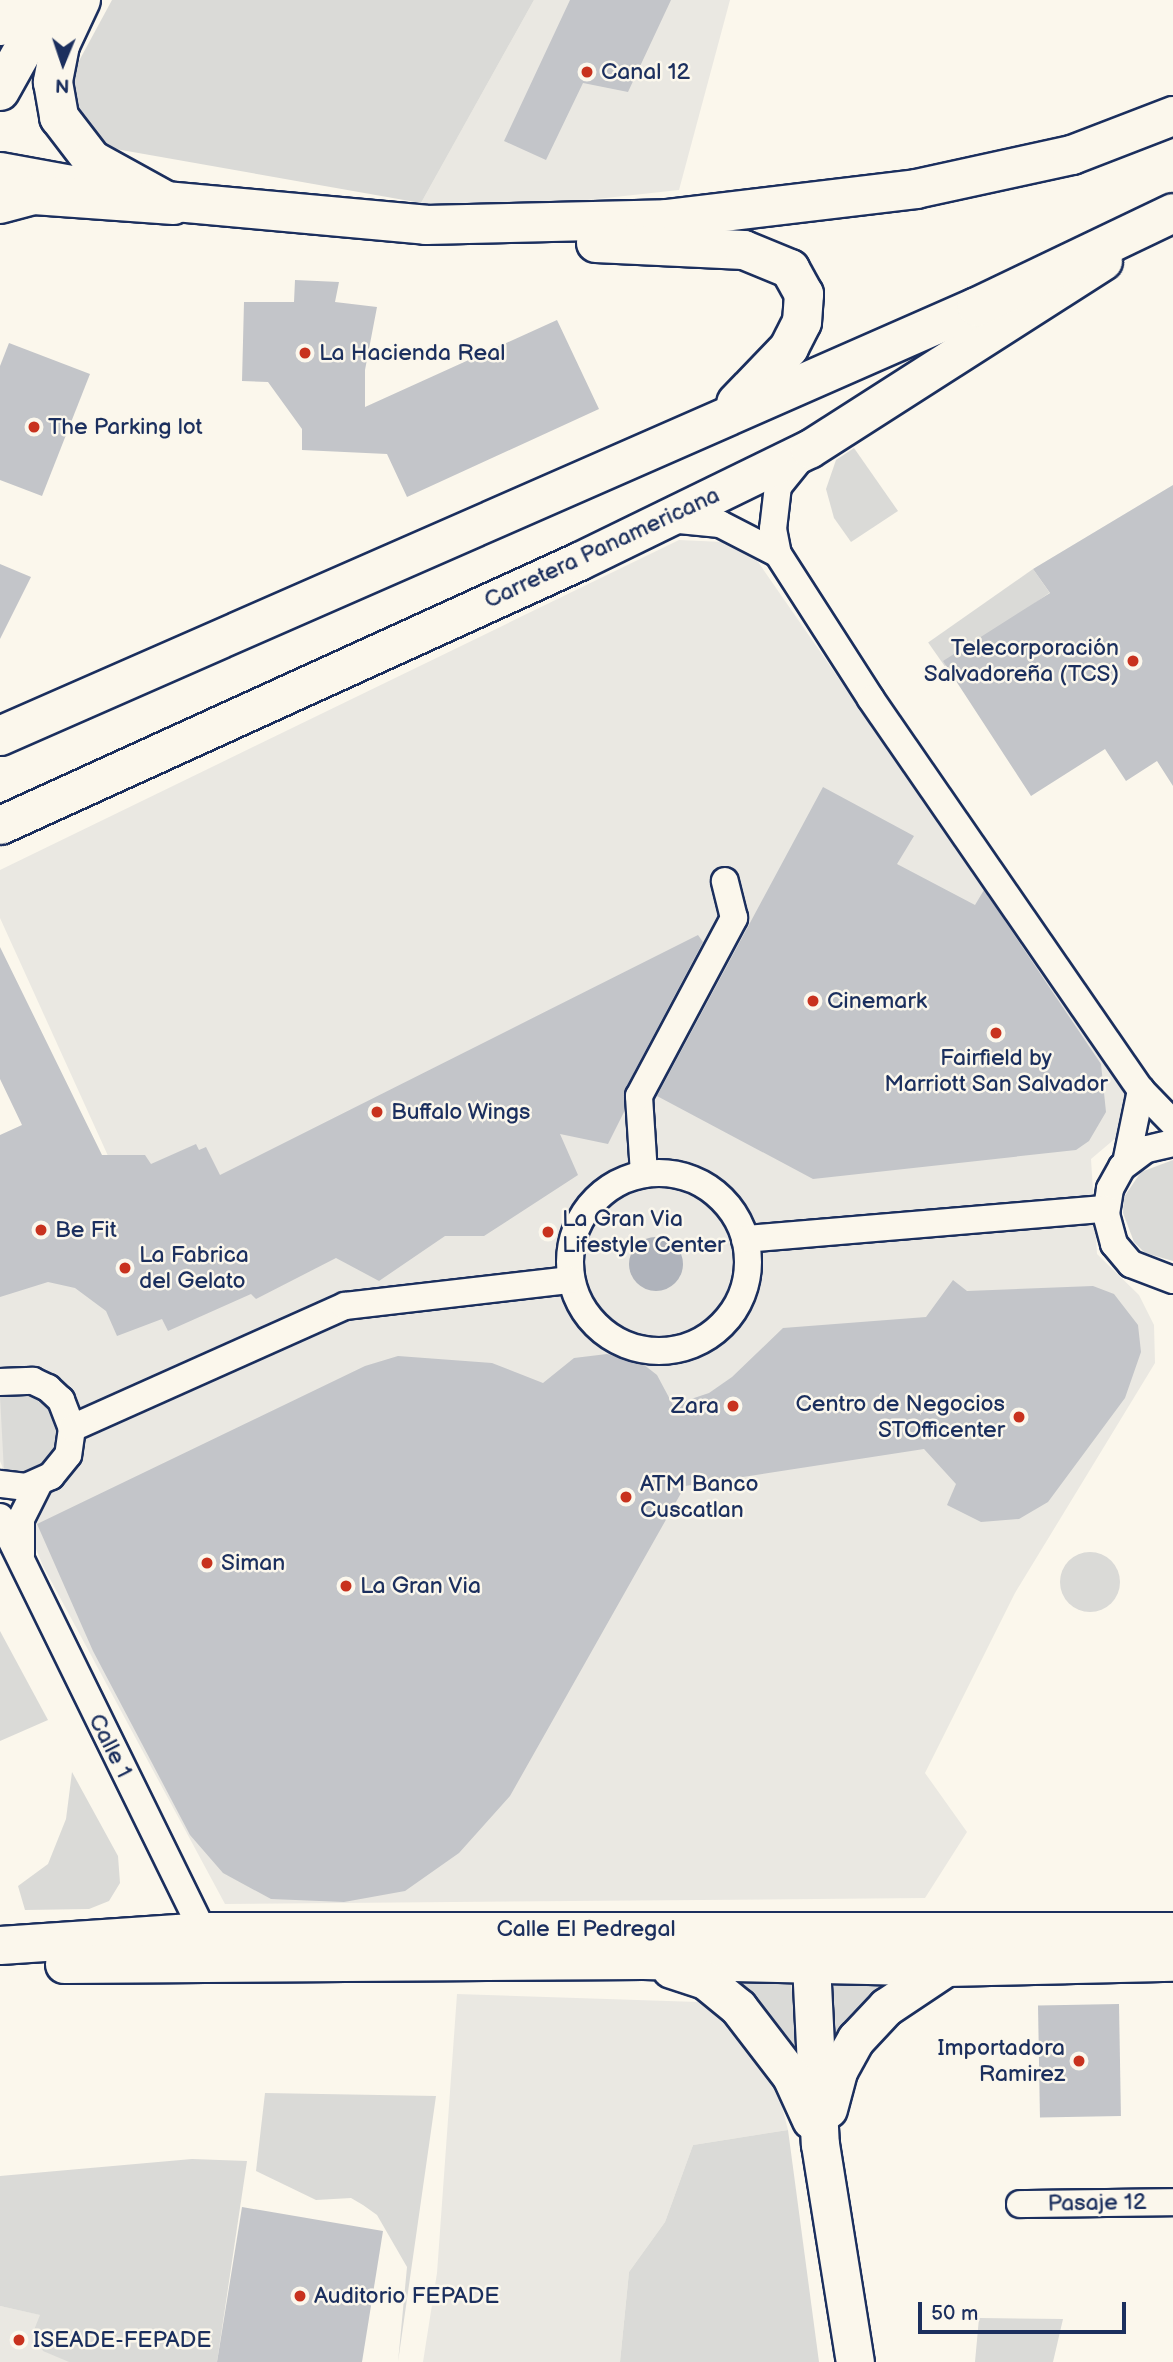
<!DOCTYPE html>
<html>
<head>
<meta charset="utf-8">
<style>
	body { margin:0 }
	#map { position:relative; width:1173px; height:2362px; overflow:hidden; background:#fbf7ec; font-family:"Balsamiq Sans",sans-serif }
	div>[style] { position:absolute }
	.built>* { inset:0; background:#eae8e2 }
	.green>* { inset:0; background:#dadad7; transform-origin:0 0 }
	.round { border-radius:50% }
	.water>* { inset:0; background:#afb3bb }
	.building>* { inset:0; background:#c3c5c9; transform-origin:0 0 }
	.roads { filter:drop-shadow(2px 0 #1b2f5e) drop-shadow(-2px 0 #1b2f5e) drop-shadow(0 2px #1b2f5e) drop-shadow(0 -2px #1b2f5e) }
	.street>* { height:26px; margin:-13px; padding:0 13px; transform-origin:13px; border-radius:13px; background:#fbf7ec }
	.street>.ring { margin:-13px; padding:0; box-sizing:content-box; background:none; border:26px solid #fbf7ec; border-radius:50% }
	.secondary>* { height:37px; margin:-18.5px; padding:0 18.5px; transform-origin:18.5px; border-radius:18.5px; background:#fbf7ec }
	.primary>* { height:38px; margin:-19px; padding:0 19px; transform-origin:19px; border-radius:19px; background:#fbf7ec }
	.highway>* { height:38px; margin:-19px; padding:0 19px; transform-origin:19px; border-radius:19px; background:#fbf7ec }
	.dots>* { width:19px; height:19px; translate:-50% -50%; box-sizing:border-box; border:4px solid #fbf7ec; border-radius:50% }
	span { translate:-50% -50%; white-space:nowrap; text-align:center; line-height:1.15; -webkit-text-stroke:5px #fbf7ec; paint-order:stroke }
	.poi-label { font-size:23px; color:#1b2f5e }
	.left { translate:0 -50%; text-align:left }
	.right { translate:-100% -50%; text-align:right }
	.street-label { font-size:23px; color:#1b2f5e }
	.north { position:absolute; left:28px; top:28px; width:70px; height:70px; -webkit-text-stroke:5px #fbf7ec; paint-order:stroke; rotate:182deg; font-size:19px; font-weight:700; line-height:28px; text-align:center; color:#1b2f5e }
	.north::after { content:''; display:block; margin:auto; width:24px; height:32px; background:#1b2f5e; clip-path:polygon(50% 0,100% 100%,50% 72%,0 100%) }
	.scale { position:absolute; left:918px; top:2302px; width:208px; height:32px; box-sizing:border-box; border:4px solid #1b2f5e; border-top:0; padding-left:9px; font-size:21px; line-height:24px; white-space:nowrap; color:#1b2f5e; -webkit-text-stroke:5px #fbf7ec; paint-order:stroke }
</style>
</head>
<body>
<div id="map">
	<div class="built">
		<i style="clip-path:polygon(534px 0,730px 0,679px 190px,514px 208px,421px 203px)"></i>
		<i style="clip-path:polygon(679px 540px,723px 542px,756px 559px,1125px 1091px,1117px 1137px,1091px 1159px,1097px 1254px,1139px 1295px,1154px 1325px,1155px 1363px,1015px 1593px,925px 1773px,967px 1832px,925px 1898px,225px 1904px,43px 1566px,0 1461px,0 1210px,109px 1158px,0 918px,0 870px)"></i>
		<i style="clip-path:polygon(457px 1994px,698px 2002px,735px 2027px,774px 2076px,788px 2130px,693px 2145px,665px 2222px,629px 2272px,620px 2362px,423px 2362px,437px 2273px)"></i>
		<i style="clip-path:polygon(0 2306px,41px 2315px,69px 2362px,0 2362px)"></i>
	</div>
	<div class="green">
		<i style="clip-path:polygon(112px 0,534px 0,421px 203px,93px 145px,68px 97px,73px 72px)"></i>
		<i style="clip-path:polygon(854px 448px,898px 511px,851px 542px,834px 518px,826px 489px,836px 460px)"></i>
		<i style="left:1033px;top:569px;width:29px;height:128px;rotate:55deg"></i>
		<i style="clip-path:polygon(1173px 1160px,1173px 1261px,1145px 1253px,1134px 1242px,1123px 1213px,1124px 1197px,1141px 1172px)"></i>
		<i style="clip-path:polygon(26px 1393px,38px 1397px,56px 1417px,58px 1444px,43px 1466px,31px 1472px,4px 1472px,0 1396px)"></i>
		<i class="round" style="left:1060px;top:1552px;width:60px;height:60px"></i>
		<i style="clip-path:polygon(0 1631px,48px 1720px,0 1741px)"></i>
		<i style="clip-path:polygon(72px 1772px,118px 1856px,120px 1883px,109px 1901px,89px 1909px,25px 1910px,18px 1886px,48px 1864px,66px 1819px)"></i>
		<i style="clip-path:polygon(726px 1979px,791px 1984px,801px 2067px)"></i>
		<i style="clip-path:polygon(825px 1979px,893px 1980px,825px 2068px)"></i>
		<i style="clip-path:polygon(265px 2093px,436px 2096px,398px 2362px,407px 2267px,377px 2215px,363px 2205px,351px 2198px,316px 2200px,256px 2171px)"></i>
		<i style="clip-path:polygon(788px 2130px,819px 2362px,620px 2362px,629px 2272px,665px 2222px,693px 2145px)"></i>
		<i style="clip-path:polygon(192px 2159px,247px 2161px,217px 2362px,69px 2362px,43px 2351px,34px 2330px,40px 2315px,0 2306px,0 2176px)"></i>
		<i style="clip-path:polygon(979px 2318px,1063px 2319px,1053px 2362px,975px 2362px)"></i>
	</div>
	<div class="water">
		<i class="round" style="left:629px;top:1237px;width:54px;height:54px"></i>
	</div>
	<div class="building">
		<i style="clip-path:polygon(570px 0,671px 0,628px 92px,583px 83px,546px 160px,504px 141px)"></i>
		<i style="clip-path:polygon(295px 280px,339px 282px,335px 302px,377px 307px,365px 370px,365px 407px,557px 320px,599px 409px,407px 497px,387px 454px,302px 450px,302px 429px,268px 382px,242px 381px,244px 302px,294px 302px)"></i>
		<i style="clip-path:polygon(9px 343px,90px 374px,42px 496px,0 480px,0 366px)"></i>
		<i style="clip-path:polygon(1173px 485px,1173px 786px,1157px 761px,1126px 781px,1105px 749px,1031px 796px,943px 661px,1050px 593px,1033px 569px)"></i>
		<i style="clip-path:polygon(0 564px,31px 577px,0 639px)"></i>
		<i style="clip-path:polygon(823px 787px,914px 836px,897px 864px,975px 905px,984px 890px,1101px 1064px,1106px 1112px,1089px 1141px,1076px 1150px,813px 1179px,657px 1096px)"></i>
		<i style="clip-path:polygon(698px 935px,703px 942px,625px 1089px,624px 1112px,608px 1144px,560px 1134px,578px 1175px,484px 1236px,445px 1236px,379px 1281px,336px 1258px,256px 1299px,251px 1294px,168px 1331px,162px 1319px,117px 1336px,106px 1311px,75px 1288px,48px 1282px,0 1297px,0 1135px,22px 1125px,0 1079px,0 947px,102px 1155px,145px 1155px,151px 1164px,196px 1144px,199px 1150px,206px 1147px,220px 1175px)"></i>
		<i style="clip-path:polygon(953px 1280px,967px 1291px,1093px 1286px,1114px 1294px,1138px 1325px,1141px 1352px,1125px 1398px,1048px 1502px,1019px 1519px,981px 1522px,947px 1505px,956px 1484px,924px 1449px,685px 1486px,510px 1796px,459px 1853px,405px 1891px,344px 1902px,271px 1899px,223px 1873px,190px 1835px,93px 1651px,37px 1524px,365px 1366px,398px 1356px,492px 1363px,543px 1383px,574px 1358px,607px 1354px,643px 1364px,657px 1375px,673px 1405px,709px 1393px,732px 1377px,783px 1328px,926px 1317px)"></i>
		<i style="left:1119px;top:2004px;width:112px;height:81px;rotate:89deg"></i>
		<i style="clip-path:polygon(242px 2207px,383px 2231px,362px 2362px,217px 2362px)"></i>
	</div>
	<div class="roads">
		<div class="street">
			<i style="left:801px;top:458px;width:36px;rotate:129deg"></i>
			<i style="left:778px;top:486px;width:43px;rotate:96.6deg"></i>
			<i style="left:773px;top:529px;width:25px;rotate:79deg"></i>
			<i style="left:778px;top:554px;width:172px;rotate:57.3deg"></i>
			<i style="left:871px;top:699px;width:475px;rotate:55.4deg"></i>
			<i style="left:1141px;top:1090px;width:46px;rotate:45.9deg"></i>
			<i style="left:669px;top:519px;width:51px;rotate:5.6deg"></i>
			<i style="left:720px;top:524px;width:65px;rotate:27.3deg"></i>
			<i style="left:1173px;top:1143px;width:28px;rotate:167deg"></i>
			<i style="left:1146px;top:1149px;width:30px;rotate:143deg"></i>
			<i style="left:1122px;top:1167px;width:25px;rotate:119deg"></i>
			<i style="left:1110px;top:1189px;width:25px;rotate:99deg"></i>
			<i style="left:1106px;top:1214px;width:31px;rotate:75deg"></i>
			<i style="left:1114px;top:1244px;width:26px;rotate:50deg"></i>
			<i style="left:1131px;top:1264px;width:45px;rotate:20.9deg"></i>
			<i style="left:1126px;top:1163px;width:75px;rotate:-78.4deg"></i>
			<i class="ring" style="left:570px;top:1173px;width:152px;height:152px"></i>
			<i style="left:644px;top:1174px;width:78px;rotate:-93.7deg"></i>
			<i style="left:639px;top:1096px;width:202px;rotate:-61.9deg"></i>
			<i style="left:734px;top:918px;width:38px;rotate:-104deg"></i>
			<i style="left:745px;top:1239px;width:362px;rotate:-4.8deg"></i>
			<i style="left:0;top:1382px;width:33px;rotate:-2deg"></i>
			<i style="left:33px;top:1381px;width:17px;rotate:25deg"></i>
			<i style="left:48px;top:1388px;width:18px;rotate:43deg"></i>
			<i style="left:61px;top:1400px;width:30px;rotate:69deg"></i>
			<i style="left:72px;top:1428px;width:27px;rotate:98deg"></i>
			<i style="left:68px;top:1455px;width:27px;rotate:129deg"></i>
			<i style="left:51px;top:1476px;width:27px;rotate:156deg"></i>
			<i style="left:26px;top:1487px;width:26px;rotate:-173deg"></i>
			<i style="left:72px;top:1428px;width:299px;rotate:-24.1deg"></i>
			<i style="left:345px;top:1306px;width:227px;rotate:-6.6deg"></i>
			<i style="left:0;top:1517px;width:461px;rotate:63.9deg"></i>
			<i style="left:21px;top:1555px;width:36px;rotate:-90deg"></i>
			<i style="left:21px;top:1519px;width:40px;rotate:-63.4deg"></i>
			<i style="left:1020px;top:2204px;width:153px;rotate:-0.7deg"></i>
		</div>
		<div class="secondary">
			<i style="left:0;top:825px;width:636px;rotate:-24.51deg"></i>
			<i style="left:579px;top:561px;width:256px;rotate:-26deg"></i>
			<i style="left:809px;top:449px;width:349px;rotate:-32.6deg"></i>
			<i style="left:810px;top:1943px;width:201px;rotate:87.2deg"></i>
			<i style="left:820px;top:2144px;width:221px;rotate:80.9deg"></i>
			<i style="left:0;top:1945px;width:203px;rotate:-3.9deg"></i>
			<i style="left:203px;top:1931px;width:970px"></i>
			<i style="left:64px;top:1964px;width:579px;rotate:-0.4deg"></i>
			<i style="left:643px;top:1960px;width:303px;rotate:1.3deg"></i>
			<i style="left:946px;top:1967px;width:227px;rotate:-1.3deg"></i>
			<i style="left:671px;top:1969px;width:36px;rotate:18deg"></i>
			<i style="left:705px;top:1980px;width:43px;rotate:39.3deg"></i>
			<i style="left:738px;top:2007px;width:87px;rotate:52.5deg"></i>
			<i style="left:791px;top:2076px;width:48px;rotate:65.6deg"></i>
			<i style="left:828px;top:2109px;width:39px;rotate:-75deg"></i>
			<i style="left:838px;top:2071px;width:37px;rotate:-61deg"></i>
			<i style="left:856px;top:2039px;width:44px;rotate:-46.8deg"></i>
			<i style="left:886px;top:2007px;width:72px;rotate:-33.7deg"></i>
		</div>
		<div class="primary">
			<i style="left:81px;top:0;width:50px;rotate:115deg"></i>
			<i style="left:60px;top:45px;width:38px;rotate:101deg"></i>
			<i style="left:53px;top:82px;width:36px;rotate:80deg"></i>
			<i style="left:59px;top:117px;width:54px;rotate:52.5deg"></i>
			<i style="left:92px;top:160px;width:91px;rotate:28.8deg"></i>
			<i style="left:0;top:26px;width:32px;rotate:-55deg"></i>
			<i style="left:0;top:172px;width:78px;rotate:10.3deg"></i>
			<i style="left:143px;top:199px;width:284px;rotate:5.2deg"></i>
			<i style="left:426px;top:225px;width:240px;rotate:-1.4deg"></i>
			<i style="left:666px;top:219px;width:252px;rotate:-6.8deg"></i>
			<i style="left:916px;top:189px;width:160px;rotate:-12.3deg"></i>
			<i style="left:1072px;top:155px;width:108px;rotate:-21.1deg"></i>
			<i style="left:596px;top:243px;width:148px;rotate:2.7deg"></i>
			<i style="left:744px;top:250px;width:50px;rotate:22.4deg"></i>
			<i style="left:790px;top:269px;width:29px;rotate:61deg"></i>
			<i style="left:804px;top:294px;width:28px;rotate:94deg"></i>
			<i style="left:802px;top:322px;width:29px;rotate:117deg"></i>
			<i style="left:789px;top:348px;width:76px;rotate:133.9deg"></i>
			<i style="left:0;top:736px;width:1067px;rotate:-23.71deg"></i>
			<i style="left:977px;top:307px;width:217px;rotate:-25.6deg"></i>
		</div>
		<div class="highway">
			<i style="left:0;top:91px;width:104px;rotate:-60.7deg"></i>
			<i style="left:0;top:204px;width:35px;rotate:-15deg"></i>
			<i style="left:34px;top:195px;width:140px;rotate:4.1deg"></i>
		</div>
	</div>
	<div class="dots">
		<i style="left:587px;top:72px;background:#c8321e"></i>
		<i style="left:305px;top:353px;background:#c8321e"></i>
		<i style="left:34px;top:427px;background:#c8321e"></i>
		<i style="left:1133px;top:661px;background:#c8321e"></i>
		<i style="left:813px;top:1001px;background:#c8321e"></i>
		<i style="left:996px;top:1033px;background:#c8321e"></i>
		<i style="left:377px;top:1112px;background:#c8321e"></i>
		<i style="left:41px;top:1230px;background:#c8321e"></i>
		<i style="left:548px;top:1232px;background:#c8321e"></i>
		<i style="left:125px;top:1268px;background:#c8321e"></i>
		<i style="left:733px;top:1406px;background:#c8321e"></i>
		<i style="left:1019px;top:1417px;background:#c8321e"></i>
		<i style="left:626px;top:1497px;background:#c8321e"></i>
		<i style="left:207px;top:1563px;background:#c8321e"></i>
		<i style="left:346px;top:1586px;background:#c8321e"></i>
		<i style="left:1079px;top:2061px;background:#c8321e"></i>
		<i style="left:300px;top:2296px;background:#c8321e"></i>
		<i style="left:19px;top:2340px;background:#c8321e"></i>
	</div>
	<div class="poi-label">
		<span class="left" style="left:601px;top:72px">Canal 12</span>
		<span class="left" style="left:319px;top:353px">La Hacienda Real</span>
		<span class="left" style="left:48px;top:427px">The Parking lot</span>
		<span class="right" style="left:1119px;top:661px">Telecorporación<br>Salvadoreña (TCS)</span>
		<span class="left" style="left:827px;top:1001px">Cinemark</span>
		<span style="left:996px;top:1071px">Fairfield by<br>Marriott San Salvador</span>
		<span class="left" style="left:391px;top:1112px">Buffalo Wings</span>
		<span class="left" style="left:562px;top:1232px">La Gran Via<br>Lifestyle Center</span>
		<span class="left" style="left:55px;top:1230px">Be Fit</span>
		<span class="left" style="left:139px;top:1268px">La Fabrica<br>del Gelato</span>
		<span class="right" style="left:1005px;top:1417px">Centro de Negocios<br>STOfficenter</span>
		<span class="right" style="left:719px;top:1406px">Zara</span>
		<span class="left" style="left:640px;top:1497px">ATM Banco<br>Cuscatlan</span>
		<span class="left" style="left:221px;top:1563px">Siman</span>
		<span class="left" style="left:360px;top:1586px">La Gran Via</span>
		<span class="right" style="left:1065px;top:2061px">Importadora<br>Ramirez</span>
		<span class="left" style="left:314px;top:2296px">Auditorio FEPADE</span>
		<span class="left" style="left:33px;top:2340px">ISEADE-FEPADE</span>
	</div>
	<div class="street-label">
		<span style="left:602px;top:548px;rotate:-25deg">Carretera Panamericana</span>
		<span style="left:110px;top:1746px;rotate:63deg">Calle 1</span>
		<span style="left:586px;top:1929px">Calle El Pedregal</span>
		<span style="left:1097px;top:2203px;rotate:-1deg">Pasaje 12</span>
	</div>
	<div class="north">N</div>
	<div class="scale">50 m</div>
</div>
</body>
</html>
